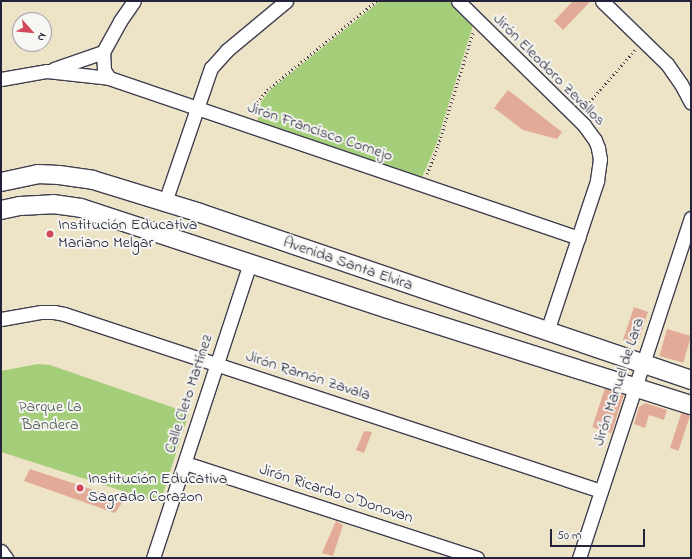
<!DOCTYPE html>
<html>
<head>
<meta charset="utf-8">
<style>
	body { margin:0 }
	#map { position:relative; width:692px; height:559px; overflow:hidden; background:#ede3c7; font-family:"Indie Flower",sans-serif }
	div>[style] { position:absolute }
	.green>* { inset:0; background:#a5ce7a }
	.building>* { inset:0; background:#e2ab97; transform-origin:0 0 }
	.path>* { height:2.5px; margin-top:-1.25px; transform-origin:0; background:repeating-linear-gradient(90deg,#403f50 0 1px,transparent 0 4px) }
	.roads { filter:drop-shadow(1px 0 #403f50) drop-shadow(-1px 0 #403f50) drop-shadow(0 1px #403f50) drop-shadow(0 -1px #403f50) }
	.street>* { height:13px; margin:-6.5px; padding:0 6.5px; transform-origin:6.5px; border-radius:6.5px; background:#fff }
	.secondary>* { height:18px; margin:-9px; padding:0 9px; transform-origin:9px; border-radius:9px; background:#fff }
	.dots>* { width:11px; height:11px; translate:-50% -50%; box-sizing:border-box; border:2px solid #f6f6f2; border-radius:50% }
	span { translate:-50% -50%; white-space:nowrap; text-align:center; line-height:1.15; -webkit-text-stroke:4px #f6f6f2; paint-order:stroke }
	.street-label { font-size:16px; color:#22223b }
	.poi-label { font-size:16px; color:#22223b }
	.left { translate:0 -50%; text-align:left }
	.park-label { font-size:16px; color:#49564e }
	.frame { position:absolute; inset:0; border:2px solid #22223b; pointer-events:none }
	.north { position:absolute; left:12px; top:12px; width:40px; height:40px; box-sizing:border-box; background:#f6f6f2; border:1px solid #a1a1a9; border-radius:50%; rotate:117deg; font-size:11px; font-weight:700; line-height:16px; text-align:center; color:#22223b }
	.north::after { content:''; display:block; margin:auto; width:14px; height:18px; background:#d1495b; clip-path:polygon(50% 0,100% 100%,50% 72%,0 100%) }
	.scale { position:absolute; left:550px; top:529px; width:95px; height:18px; box-sizing:border-box; border:2px solid #22223b; border-top:0; padding-left:5px; font-size:12px; line-height:14px; white-space:nowrap; color:#22223b; -webkit-text-stroke:3px #f6f6f2; paint-order:stroke }
</style>
</head>
<body>
<div id="map">
	<div class="green">
		<i style="clip-path:polygon(380px 1px,451px 1px,473px 25px,436px 145px,420px 182px,257px 124px,261px 102px,270px 90px)"></i>
		<i style="clip-path:polygon(38px 364px,50px 365px,189px 413px,160px 503px,1px 452px,1px 371px)"></i>
	</div>
	<div class="building">
		<i style="clip-path:polygon(573px 1px,587px 1px,589px 3px,563px 30px,554px 21px)"></i>
		<i style="clip-path:polygon(508px 90px,562px 132px,557px 139px,523px 130px,494px 108px)"></i>
		<i style="clip-path:polygon(634px 307px,648px 312px,639px 340px,632px 343px,623px 340px)"></i>
		<i style="left:667px;top:329px;width:25px;height:28px;rotate:16deg"></i>
		<i style="left:605px;top:388px;width:20px;height:41px;rotate:18deg"></i>
		<i style="clip-path:polygon(645px 403px,667px 410px,664px 420px,649px 415px,645px 428px,634px 424px,639px 407px)"></i>
		<i style="left:682px;top:411px;width:9px;height:39px;rotate:18deg"></i>
		<i style="clip-path:polygon(364px 431px,372px 432px,364px 453px,356px 450px)"></i>
		<i style="clip-path:polygon(30px 469px,124px 500px,115px 513px,24px 481px)"></i>
		<i style="clip-path:polygon(336px 521px,343px 525px,333px 556px,322px 553px)"></i>
	</div>
	<div class="path">
		<i style="left:584px;top:108px;width:77px;rotate:-48.7deg"></i>
		<i style="left:255px;top:115px;width:13px;rotate:-81deg"></i>
		<i style="left:257px;top:102px;width:16px;rotate:-50deg"></i>
		<i style="left:267px;top:90px;width:141px;rotate:-39.2deg"></i>
		<i style="left:427px;top:174px;width:31px;rotate:-69deg"></i>
		<i style="left:438px;top:145px;width:118px;rotate:-72.8deg"></i>
	</div>
	<div class="roads">
		<div class="street">
			<i style="left:458px;top:1px;width:177px;rotate:44.5deg"></i>
			<i style="left:584px;top:125px;width:19px;rotate:54deg"></i>
			<i style="left:595px;top:140px;width:9px;rotate:69deg"></i>
			<i style="left:598px;top:148px;width:11px;rotate:80deg"></i>
			<i style="left:600px;top:159px;width:22px;rotate:98deg"></i>
			<i style="left:597px;top:181px;width:158px;rotate:108.4deg"></i>
			<i style="left:602px;top:1px;width:91px;rotate:44.1deg"></i>
			<i style="left:667px;top:64px;width:24px;rotate:55deg"></i>
			<i style="left:681px;top:84px;width:21px;rotate:62deg"></i>
			<i style="left:54px;top:69px;width:52px;rotate:-19.1deg"></i>
			<i style="left:109px;top:78px;width:9px;rotate:-122deg"></i>
			<i style="left:104px;top:70px;width:18px;rotate:-93deg"></i>
			<i style="left:103px;top:52px;width:35px;rotate:-61deg"></i>
			<i style="left:120px;top:21px;width:24px;rotate:-55deg"></i>
			<i style="left:1px;top:79px;width:47px;rotate:-9.9deg"></i>
			<i style="left:47px;top:71px;width:62px;rotate:6.4deg"></i>
			<i style="left:109px;top:78px;width:496px;rotate:18.8deg"></i>
			<i style="left:165px;top:202px;width:142px;rotate:-71.1deg"></i>
			<i style="left:211px;top:68px;width:24px;rotate:-48deg"></i>
			<i style="left:227px;top:50px;width:77px;rotate:-39.7deg"></i>
			<i style="left:1px;top:319px;width:41px;rotate:-9.9deg"></i>
			<i style="left:41px;top:312px;width:13px"></i>
			<i style="left:54px;top:312px;width:10px;rotate:11deg"></i>
			<i style="left:64px;top:314px;width:565px;rotate:18.24deg"></i>
			<i style="left:185px;top:463px;width:307px;rotate:18deg"></i>
			<i style="left:1px;top:551px;width:9px;rotate:54deg"></i>
			<i style="left:153px;top:558px;width:311px;rotate:-71.8deg"></i>
			<i style="left:579px;top:558px;width:358px;rotate:-71.8deg"></i>
		</div>
		<div class="secondary">
			<i style="left:1px;top:182px;width:38px;rotate:-12deg"></i>
			<i style="left:38px;top:174px;width:21px;rotate:3deg"></i>
			<i style="left:59px;top:175px;width:34px;rotate:8deg"></i>
			<i style="left:93px;top:180px;width:112px;rotate:17.1deg"></i>
			<i style="left:200px;top:213px;width:519px;rotate:18.78deg"></i>
			<i style="left:1px;top:210px;width:19px;rotate:-12deg"></i>
			<i style="left:20px;top:206px;width:33px;rotate:-3deg"></i>
			<i style="left:53px;top:204px;width:28px;rotate:8deg"></i>
			<i style="left:81px;top:208px;width:323px;rotate:18.2deg"></i>
			<i style="left:388px;top:309px;width:318px;rotate:17.6deg"></i>
		</div>
	</div>
	<div class="dots">
		<i style="left:50px;top:234px;background:#d1495b"></i>
		<i style="left:80px;top:488px;background:#d1495b"></i>
	</div>
	<div class="street-label">
		<span style="left:549px;top:70px;rotate:45deg">Jirón Eleodoro Zevallos</span>
		<span style="left:320px;top:132px;rotate:19deg">Jirón Francisco Cornejo</span>
		<span style="left:348px;top:264px;rotate:19deg">Avenida Santa Elvira</span>
		<span style="left:308px;top:376px;rotate:18deg">Jirón Ramón Zavala</span>
		<span style="left:619px;top:382px;rotate:-72deg">Jirón Manuel de Lara</span>
		<span style="left:189px;top:394px;rotate:-72deg">Calle Cleto Martínez</span>
		<span style="left:336px;top:494px;rotate:18deg">Jirón Ricardo O'Donovan</span>
	</div>
	<div class="poi-label">
		<span class="left" style="left:58px;top:234px">Institución Educativa<br>Mariano Melgar</span>
		<span class="left" style="left:88px;top:488px">Institución Educativa<br>Sagrado Corazon</span>
	</div>
	<div class="park-label">
		<span style="left:50px;top:416px">Parque La<br>Bandera</span>
	</div>
	<div class="frame"></div>
	<div class="north">N</div>
	<div class="scale">50 m</div>
</div>
</body>
</html>
